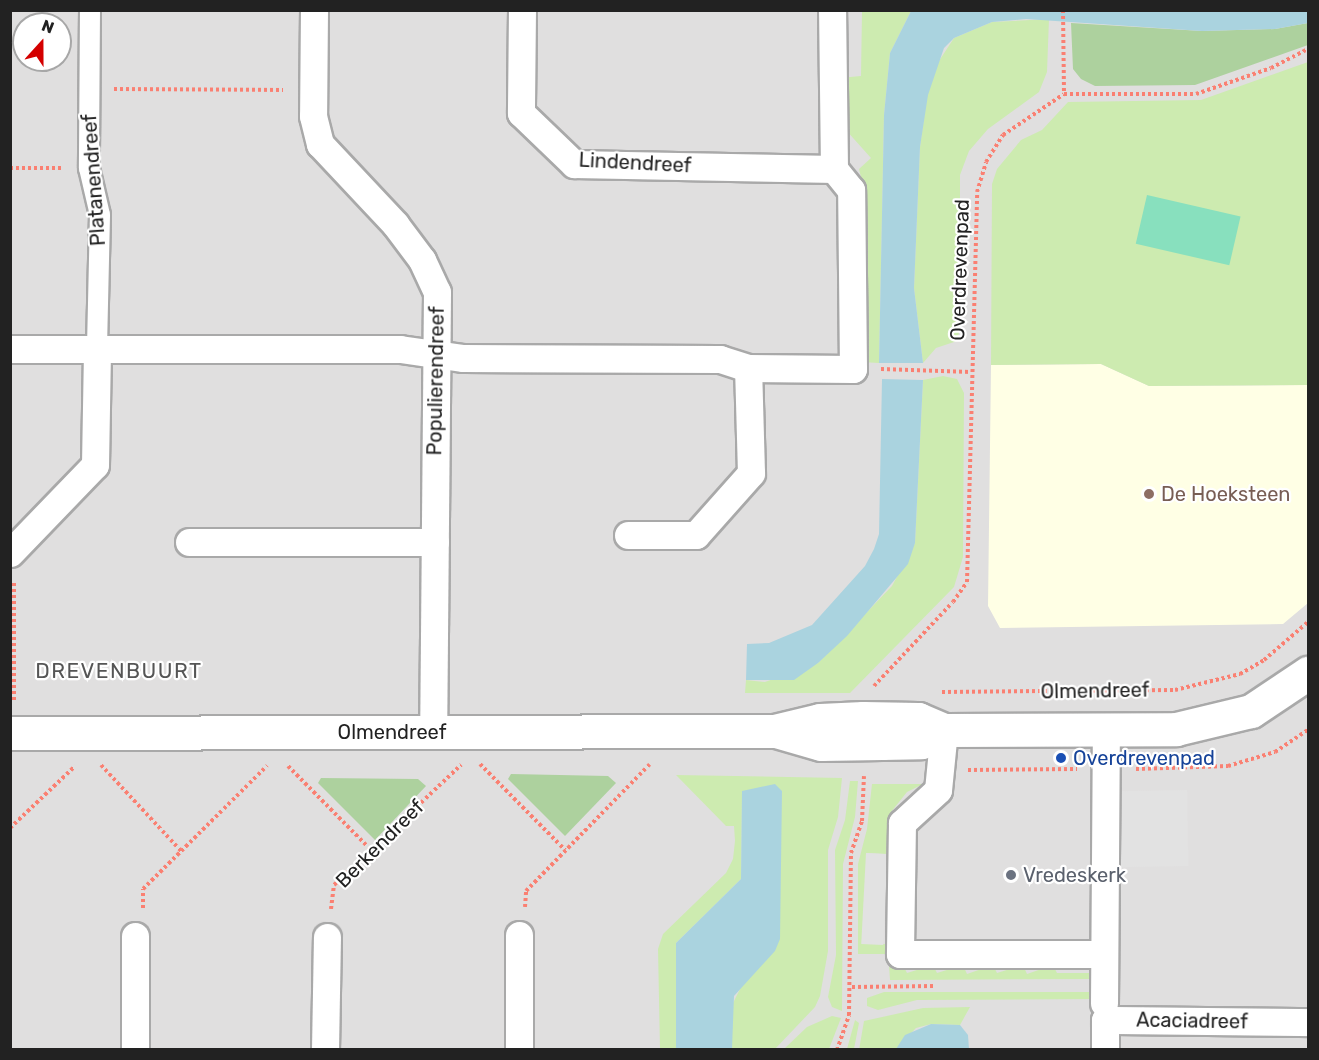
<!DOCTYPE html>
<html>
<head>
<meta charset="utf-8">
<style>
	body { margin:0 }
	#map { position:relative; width:1319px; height:1060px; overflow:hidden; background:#f2efe9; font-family:Rubik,sans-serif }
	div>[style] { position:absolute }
	.residential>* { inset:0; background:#e0dfdf }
	.education>* { inset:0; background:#ffffe5 }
	.grass>* { inset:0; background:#cdebb0 }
	.forest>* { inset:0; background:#add19e }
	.pitch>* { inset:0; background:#88e0be; transform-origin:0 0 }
	.parking>* { inset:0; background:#e2e2e2; transform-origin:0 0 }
	.water>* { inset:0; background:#aad3df }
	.path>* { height:4px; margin-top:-2px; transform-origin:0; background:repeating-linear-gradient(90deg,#fa8072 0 3px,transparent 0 6px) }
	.roads { filter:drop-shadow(2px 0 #a9a9a9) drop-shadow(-2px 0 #a9a9a9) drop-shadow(0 2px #a9a9a9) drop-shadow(0 -2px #a9a9a9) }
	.pedestrian>* { height:20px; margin:-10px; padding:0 10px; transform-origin:10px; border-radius:10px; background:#fff }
	.minor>* { height:27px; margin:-13.5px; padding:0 13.5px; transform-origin:13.5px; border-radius:13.5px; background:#fff }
	.tertiary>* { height:33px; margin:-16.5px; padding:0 16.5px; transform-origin:16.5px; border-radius:16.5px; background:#fff }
	.dots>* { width:16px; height:16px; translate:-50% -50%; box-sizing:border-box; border:3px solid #fff; border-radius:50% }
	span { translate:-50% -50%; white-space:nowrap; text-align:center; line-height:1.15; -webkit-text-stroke:4.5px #fff; paint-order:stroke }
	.street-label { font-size:20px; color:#222 }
	.education-label { font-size:20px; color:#785e54 }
	.left { translate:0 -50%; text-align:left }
	.transit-label { font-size:20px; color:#164399 }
	.worship-label { font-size:20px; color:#5b616d }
	.neighbourhood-label { font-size:21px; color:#555; letter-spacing:1.5px }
	.frame { position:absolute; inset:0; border:12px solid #222; pointer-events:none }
	.north { position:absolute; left:12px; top:12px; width:60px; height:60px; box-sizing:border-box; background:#fff; border:2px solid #a7a7a7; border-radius:50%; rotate:21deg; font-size:16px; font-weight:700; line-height:24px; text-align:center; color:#222 }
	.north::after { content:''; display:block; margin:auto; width:21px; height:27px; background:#d40000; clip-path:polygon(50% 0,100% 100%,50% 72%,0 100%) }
</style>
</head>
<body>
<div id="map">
	<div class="residential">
		<i style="clip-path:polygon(evenodd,11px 11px,1308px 11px,1308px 1049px,11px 1049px,11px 11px,24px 24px,60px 24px,60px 60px,24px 60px,24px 24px)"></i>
	</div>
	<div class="education">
		<i style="clip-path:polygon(1101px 364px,1149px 386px,1308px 385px,1308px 603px,1283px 624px,1000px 628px,988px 606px,991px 365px)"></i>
	</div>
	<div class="grass">
		<i style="clip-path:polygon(862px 11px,911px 11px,890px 53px,884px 115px,879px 363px,861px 362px,862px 181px,859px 169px,871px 158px,845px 129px,839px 78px,861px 76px)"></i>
		<i style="clip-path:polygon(1049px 19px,1047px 72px,1039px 92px,988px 129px,969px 151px,960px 175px,960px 328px,957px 341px,936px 348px,923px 363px,914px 288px,920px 147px,927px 95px,937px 64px,954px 38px,992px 22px)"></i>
		<i style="clip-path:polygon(1308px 62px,1308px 385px,1149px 386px,1101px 364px,991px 365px,992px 184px,997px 169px,1021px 140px,1042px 130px,1068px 102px,1201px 100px)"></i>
		<i style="clip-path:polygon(943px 376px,957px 379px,964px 393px,963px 557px,954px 587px,850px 693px,745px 693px,746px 680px,765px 682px,818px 663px,892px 586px,915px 543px,923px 380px)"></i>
		<i style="clip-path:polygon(676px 775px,842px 778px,838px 817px,828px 850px,828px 951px,820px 996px,815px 1007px,775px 1049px,732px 1049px,732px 1005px,743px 983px,741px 795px,741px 879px,676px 943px,676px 1049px,660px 1049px,658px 949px,663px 934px,726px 873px,733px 859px,735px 841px,734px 826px,726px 826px)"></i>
		<i style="clip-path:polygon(850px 781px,858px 781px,855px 817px,843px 864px,842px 1011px,832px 1007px,828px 997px,836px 955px,835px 850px,845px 820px)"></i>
		<i style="clip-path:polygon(872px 784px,923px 784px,907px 792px,891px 812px,888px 854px,866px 853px,866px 944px,889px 944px,889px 954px,858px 954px,858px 864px,867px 829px)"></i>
		<i style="clip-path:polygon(889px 965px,903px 965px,907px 973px,933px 965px,937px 973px,963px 965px,967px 974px,993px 965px,997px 973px,1023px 965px,1027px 974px,1053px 965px,1057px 973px,1091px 973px,1091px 979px,890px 980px)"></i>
		<i style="clip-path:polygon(884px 992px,1091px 992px,1093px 999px,917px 1000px,878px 1010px,867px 1006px,867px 998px)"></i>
		<i style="clip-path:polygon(970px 1007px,960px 1025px,931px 1024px,916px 1028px,896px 1049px,859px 1050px,864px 1021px,923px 1008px)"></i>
		<i style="clip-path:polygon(832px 1016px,841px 1018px,829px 1049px,784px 1049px,807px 1027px)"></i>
		<i style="clip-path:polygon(855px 1020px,859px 1023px,854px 1049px,847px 1049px)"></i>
	</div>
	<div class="forest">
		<i style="clip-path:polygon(1071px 23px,1202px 31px,1275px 29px,1308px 23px,1308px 45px,1195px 85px,1095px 86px,1081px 79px,1073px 69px)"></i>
		<i style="clip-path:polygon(511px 774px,608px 776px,616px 783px,565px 836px,508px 779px)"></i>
		<i style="clip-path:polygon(321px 778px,418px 779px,426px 786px,375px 840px,318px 783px)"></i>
	</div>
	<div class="pitch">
		<i style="left:1147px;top:195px;width:96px;height:50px;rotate:13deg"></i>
	</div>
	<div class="parking">
		<i style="left:1187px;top:790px;width:76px;height:72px;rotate:89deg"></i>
		<i style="left:866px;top:853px;width:22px;height:91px;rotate:3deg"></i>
	</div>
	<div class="water">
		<i style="clip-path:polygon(911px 11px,1308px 10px,1308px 23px,1275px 29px,1202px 31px,1026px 19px,992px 22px,954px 38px,944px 48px,928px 95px,920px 147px,914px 288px,923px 363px,879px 363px,884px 115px,890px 53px)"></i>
		<i style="clip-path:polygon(882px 379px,923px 380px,915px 543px,908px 564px,847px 636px,818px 663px,794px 680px,746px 680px,747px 644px,769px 643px,812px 625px,865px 566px,874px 549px,879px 534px)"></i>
		<i style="clip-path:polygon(775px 784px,782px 791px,780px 939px,775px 951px,734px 996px,732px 1049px,676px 1049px,676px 943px,741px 879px,742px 791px)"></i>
		<i style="clip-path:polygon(931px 1024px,960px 1025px,968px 1035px,969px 1049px,896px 1049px,905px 1035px)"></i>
	</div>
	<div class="path">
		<i style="left:1063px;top:10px;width:84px;rotate:89.3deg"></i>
		<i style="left:114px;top:89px;width:169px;rotate:0.3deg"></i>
		<i style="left:10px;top:168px;width:54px"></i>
		<i style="left:881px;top:369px;width:90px;rotate:1.9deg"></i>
		<i style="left:874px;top:686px;width:115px;rotate:-46.8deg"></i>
		<i style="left:953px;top:602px;width:24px;rotate:-55deg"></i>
		<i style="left:967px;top:582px;width:390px;rotate:-88.5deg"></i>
		<i style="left:977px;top:192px;width:31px;rotate:-73deg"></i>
		<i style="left:986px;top:162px;width:32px;rotate:-58deg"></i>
		<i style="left:1003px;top:135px;width:73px;rotate:-33.9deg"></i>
		<i style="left:1064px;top:94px;width:132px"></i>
		<i style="left:1196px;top:94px;width:79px;rotate:-19.1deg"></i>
		<i style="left:1271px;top:68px;width:42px;rotate:-27.2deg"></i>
		<i style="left:942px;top:692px;width:233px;rotate:-0.5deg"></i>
		<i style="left:1175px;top:690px;width:67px;rotate:-13.8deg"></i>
		<i style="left:1240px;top:674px;width:28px;rotate:-30deg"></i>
		<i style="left:1264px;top:660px;width:58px;rotate:-40.8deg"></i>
		<i style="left:14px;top:700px;width:119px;rotate:-90deg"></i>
		<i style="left:480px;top:764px;width:121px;rotate:45.3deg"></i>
		<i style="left:101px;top:765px;width:119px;rotate:47deg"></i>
		<i style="left:288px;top:766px;width:120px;rotate:45.3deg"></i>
		<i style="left:1136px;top:769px;width:92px;rotate:-1.9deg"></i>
		<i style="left:1228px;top:766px;width:49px;rotate:-16.6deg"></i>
		<i style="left:1275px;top:752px;width:40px;rotate:-34deg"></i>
		<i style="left:968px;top:770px;width:109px;rotate:-0.5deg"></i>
		<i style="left:10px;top:828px;width:90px;rotate:-43.6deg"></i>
		<i style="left:525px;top:907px;width:16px;rotate:-86deg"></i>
		<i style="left:526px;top:891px;width:177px;rotate:-45.7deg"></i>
		<i style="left:143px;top:908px;width:19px;rotate:-90deg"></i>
		<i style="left:143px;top:889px;width:175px;rotate:-44.8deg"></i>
		<i style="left:331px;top:909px;width:24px;rotate:-83deg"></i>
		<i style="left:334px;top:885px;width:175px;rotate:-43.4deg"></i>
		<i style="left:852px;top:987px;width:83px;rotate:-0.7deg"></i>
		<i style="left:837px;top:1050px;width:37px;rotate:-71deg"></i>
		<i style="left:849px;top:1015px;width:162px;rotate:-89.3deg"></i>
		<i style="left:851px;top:853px;width:34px;rotate:-71deg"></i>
		<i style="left:862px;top:821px;width:45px;rotate:-87.5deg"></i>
	</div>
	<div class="roads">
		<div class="pedestrian">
			<i style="left:90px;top:10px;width:158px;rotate:90.4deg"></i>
			<i style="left:89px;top:168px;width:48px;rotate:76.8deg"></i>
			<i style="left:100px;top:215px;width:135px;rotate:91.3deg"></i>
		</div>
		<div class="minor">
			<i style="left:314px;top:10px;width:106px;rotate:90.5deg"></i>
			<i style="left:313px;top:116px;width:29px;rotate:76deg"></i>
			<i style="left:320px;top:144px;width:110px;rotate:46.8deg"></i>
			<i style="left:395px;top:224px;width:45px;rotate:53.1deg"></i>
			<i style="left:422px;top:260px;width:35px;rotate:65deg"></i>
			<i style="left:437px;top:292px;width:440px;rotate:90.5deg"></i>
			<i style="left:522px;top:10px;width:103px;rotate:90.6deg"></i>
			<i style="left:521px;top:113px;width:74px;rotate:43.9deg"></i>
			<i style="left:574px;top:164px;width:260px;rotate:1.1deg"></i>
			<i style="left:10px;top:349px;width:390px"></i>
			<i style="left:400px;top:349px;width:64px;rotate:8.1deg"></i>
			<i style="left:463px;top:358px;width:257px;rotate:0.2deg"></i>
			<i style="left:720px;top:359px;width:29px;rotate:18deg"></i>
			<i style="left:748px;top:368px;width:105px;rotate:0.5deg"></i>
			<i style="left:853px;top:369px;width:179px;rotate:-90.6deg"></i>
			<i style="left:851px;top:190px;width:27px;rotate:-129deg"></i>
			<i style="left:834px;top:169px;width:159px;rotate:-90.7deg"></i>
			<i style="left:628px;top:535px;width:68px"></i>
			<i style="left:696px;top:535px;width:83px;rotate:-48.4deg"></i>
			<i style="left:751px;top:473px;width:105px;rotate:-91.6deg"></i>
			<i style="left:189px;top:542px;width:246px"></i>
			<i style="left:10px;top:553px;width:122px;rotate:-46deg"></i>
			<i style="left:95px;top:465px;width:115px;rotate:-89deg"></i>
			<i style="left:944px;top:730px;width:60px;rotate:95.7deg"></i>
			<i style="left:938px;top:790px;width:49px;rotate:137.5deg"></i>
			<i style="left:902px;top:823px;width:131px;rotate:90.9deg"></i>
			<i style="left:900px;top:954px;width:204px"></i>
			<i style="left:135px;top:936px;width:114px;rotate:90deg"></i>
			<i style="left:1104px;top:1003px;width:273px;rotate:-89.6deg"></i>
			<i style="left:325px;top:1050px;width:113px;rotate:-89deg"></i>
			<i style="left:519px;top:1050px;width:115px;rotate:-90deg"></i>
			<i style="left:1105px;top:1050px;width:30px;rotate:-90deg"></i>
			<i style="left:1105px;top:1020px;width:203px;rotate:0.6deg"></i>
		</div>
		<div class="tertiary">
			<i style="left:779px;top:732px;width:44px;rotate:15.9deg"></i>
			<i style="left:821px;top:744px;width:61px;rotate:-0.9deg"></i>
			<i style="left:882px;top:743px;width:39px;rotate:-1deg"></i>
			<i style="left:921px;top:742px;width:26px;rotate:-28deg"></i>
			<i style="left:10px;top:733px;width:764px;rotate:-0.15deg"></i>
			<i style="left:774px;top:731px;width:47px;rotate:-13.4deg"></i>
			<i style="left:820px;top:720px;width:43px;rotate:-2.7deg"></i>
			<i style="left:863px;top:718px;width:55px;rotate:1deg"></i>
			<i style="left:918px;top:719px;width:28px;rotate:23deg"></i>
			<i style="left:944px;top:730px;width:232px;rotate:-0.2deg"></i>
			<i style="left:1176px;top:729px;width:77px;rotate:-13.5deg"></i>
			<i style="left:1251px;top:711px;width:69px;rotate:-33.7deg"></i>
		</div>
	</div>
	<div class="dots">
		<i style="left:1149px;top:494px;background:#8d6e63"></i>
		<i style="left:1061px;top:758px;background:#1a4fb4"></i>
		<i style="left:1011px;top:875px;background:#6b7280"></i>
	</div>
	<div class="street-label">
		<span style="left:635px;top:163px;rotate:3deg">Lindendreef</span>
		<span style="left:94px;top:180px;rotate:-94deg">Platanendreef</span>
		<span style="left:960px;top:270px;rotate:-88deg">Overdrevenpad</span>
		<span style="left:436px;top:381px;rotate:-89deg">Populierendreef</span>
		<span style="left:1095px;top:691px;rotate:-1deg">Olmendreef</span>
		<span style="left:392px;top:732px">Olmendreef</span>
		<span style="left:380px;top:844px;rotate:-45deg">Berkendreef</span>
		<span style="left:1192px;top:1021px;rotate:1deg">Acaciadreef</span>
	</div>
	<div class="education-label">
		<span class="left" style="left:1161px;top:494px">De Hoeksteen</span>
	</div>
	<div class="transit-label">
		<span class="left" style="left:1073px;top:758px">Overdrevenpad</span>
	</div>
	<div class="worship-label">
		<span class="left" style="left:1023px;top:875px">Vredeskerk</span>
	</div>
	<div class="neighbourhood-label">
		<span style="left:119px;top:671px">DREVENBUURT</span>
	</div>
	<div class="frame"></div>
	<div class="north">N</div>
</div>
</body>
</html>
